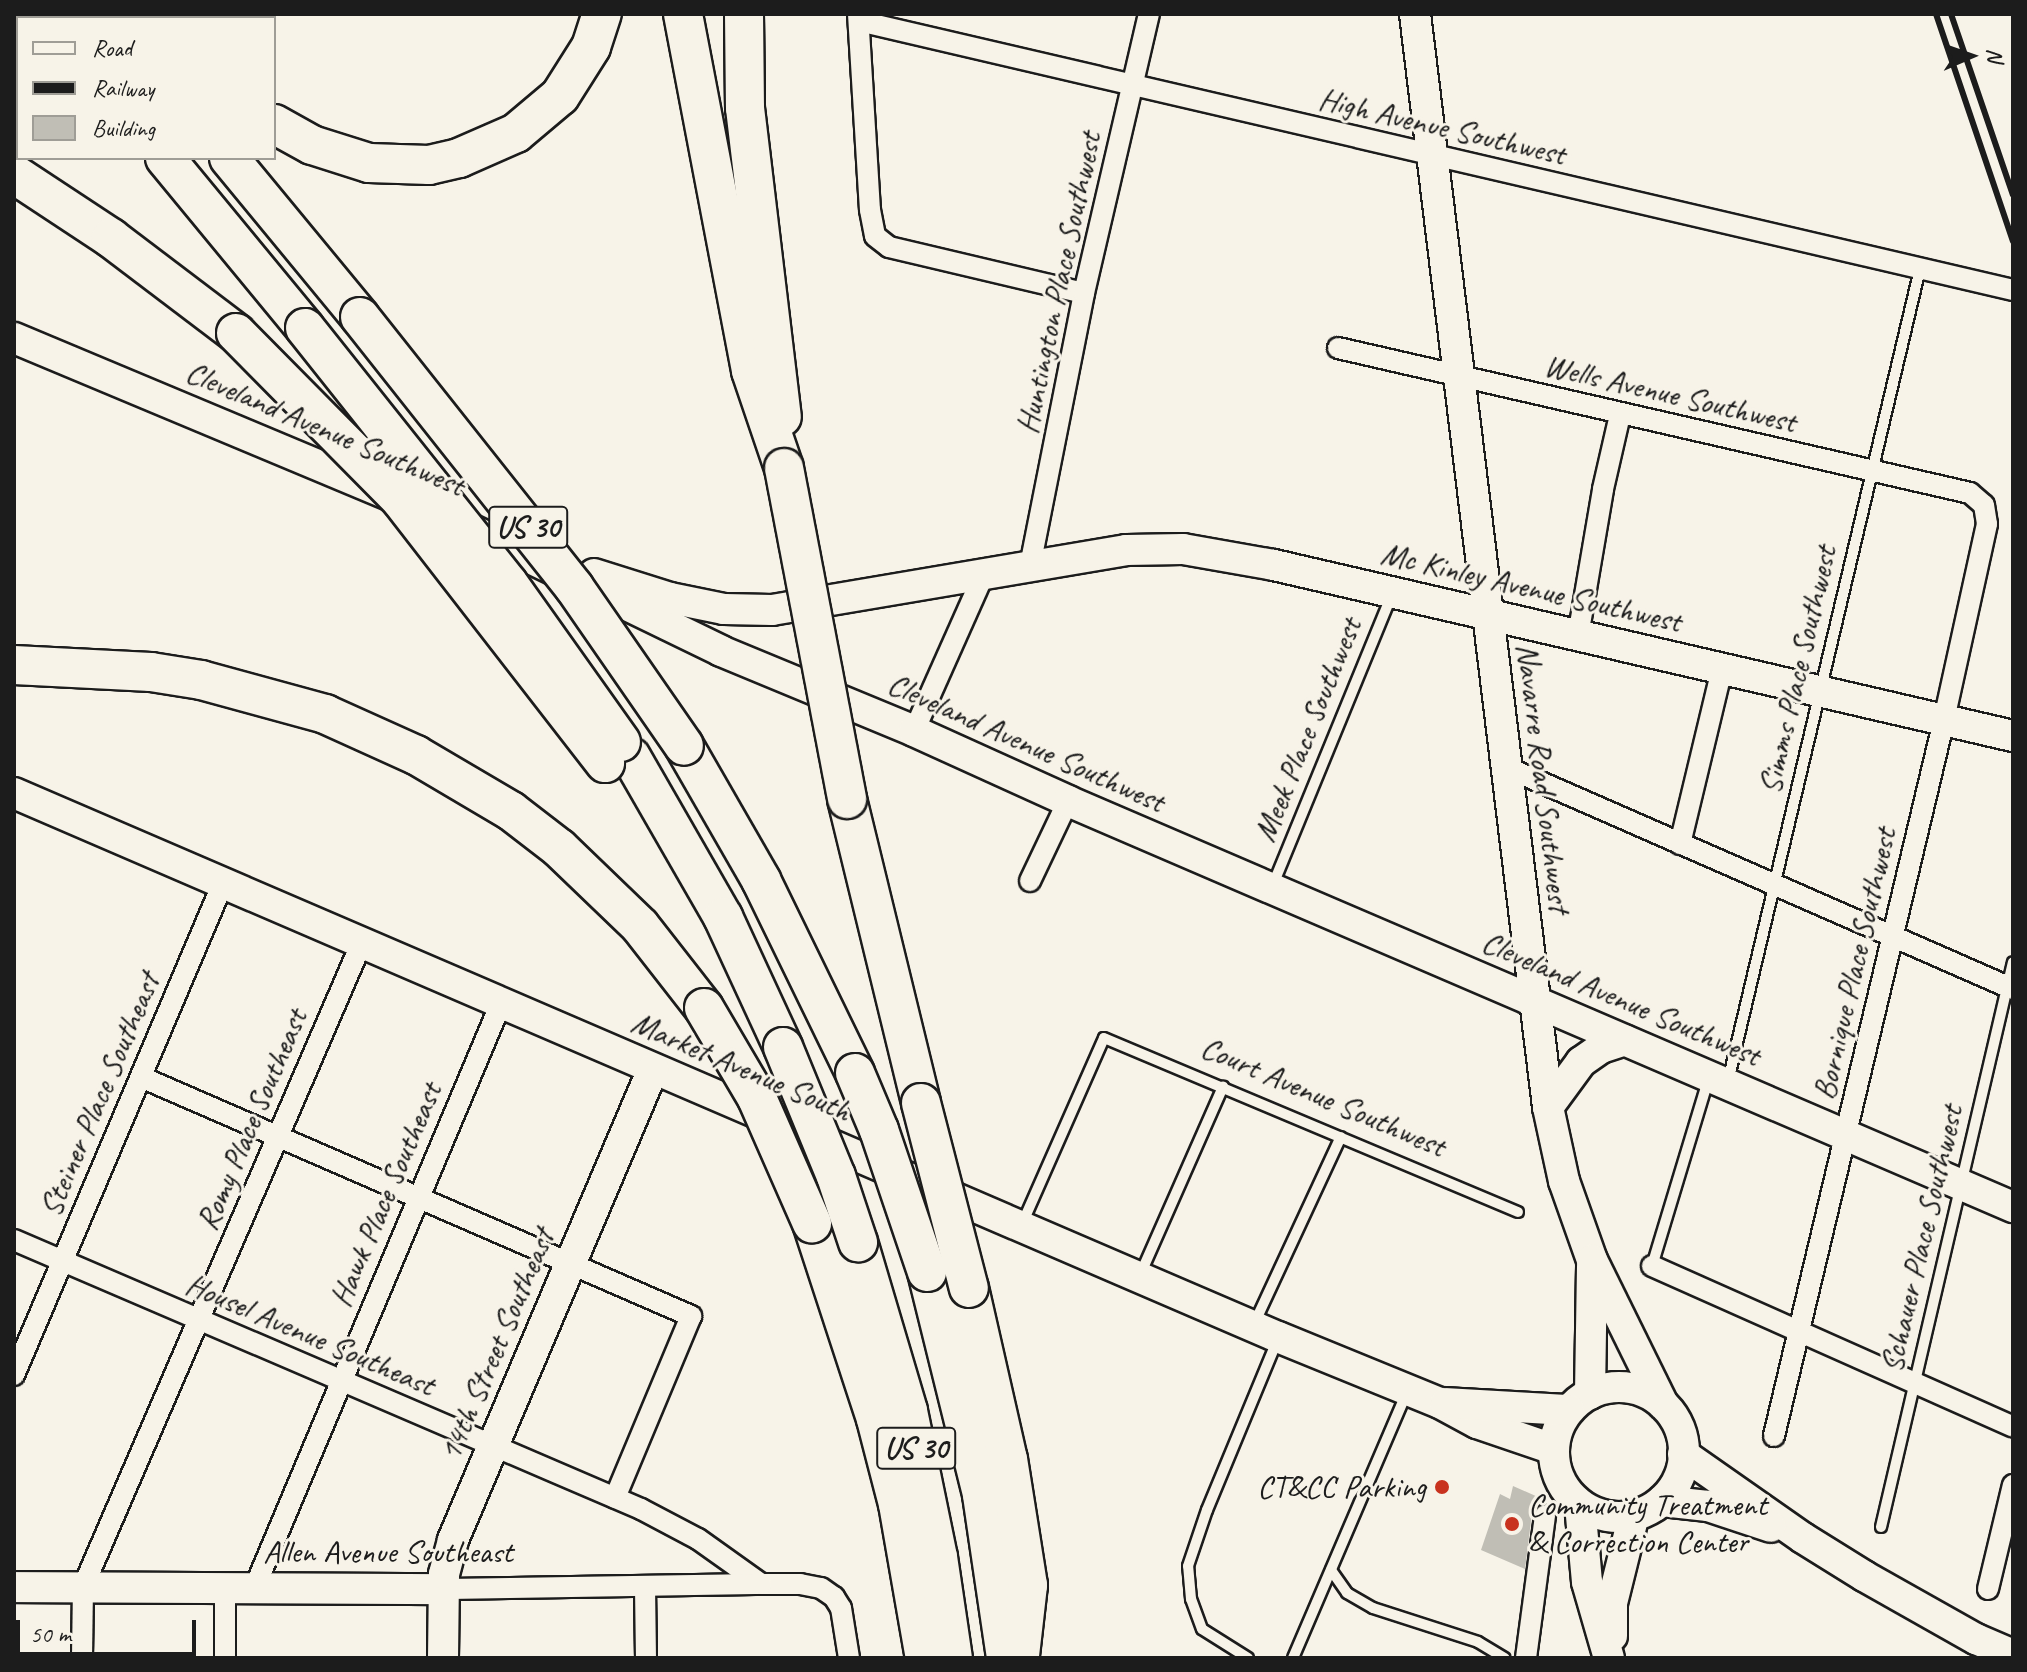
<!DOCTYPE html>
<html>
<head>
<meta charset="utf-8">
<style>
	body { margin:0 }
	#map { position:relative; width:2027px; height:1672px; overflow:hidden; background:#f7f3e8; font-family:Caveat,sans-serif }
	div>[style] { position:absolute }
	.building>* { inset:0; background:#c0beb5 }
	.roads { filter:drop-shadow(2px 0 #1c1c1c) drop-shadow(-2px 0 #1c1c1c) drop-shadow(0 2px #1c1c1c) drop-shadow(0 -2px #1c1c1c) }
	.lane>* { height:10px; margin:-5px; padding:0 5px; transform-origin:5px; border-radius:5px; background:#f7f3e8 }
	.street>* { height:20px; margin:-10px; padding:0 10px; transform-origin:10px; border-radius:10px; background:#f7f3e8 }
	.secondary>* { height:30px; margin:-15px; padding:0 15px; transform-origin:15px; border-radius:15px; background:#f7f3e8 }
	.secondary>.ring { margin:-15px; padding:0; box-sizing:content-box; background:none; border:30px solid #f7f3e8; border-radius:50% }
	.highway>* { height:38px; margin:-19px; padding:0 19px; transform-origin:19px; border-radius:19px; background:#f7f3e8 }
	.rail>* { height:6px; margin:-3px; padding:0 3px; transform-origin:3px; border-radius:3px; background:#1c1c1c }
	.bridges { filter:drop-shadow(2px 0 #1c1c1c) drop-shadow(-2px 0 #1c1c1c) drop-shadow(0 2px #1c1c1c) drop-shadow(0 -2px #1c1c1c) }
	.highway-bridge>* { height:38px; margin:-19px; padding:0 19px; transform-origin:19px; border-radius:19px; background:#f7f3e8 }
	.dots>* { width:22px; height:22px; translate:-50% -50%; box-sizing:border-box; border:4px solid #f7f3e8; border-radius:50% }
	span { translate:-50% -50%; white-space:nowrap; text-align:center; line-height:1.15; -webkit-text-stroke:6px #f7f3e8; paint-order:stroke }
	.shield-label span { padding:2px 6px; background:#f7f3e8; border:2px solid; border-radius:6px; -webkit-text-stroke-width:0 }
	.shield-label { font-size:30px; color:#1c1c1c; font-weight:700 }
	.street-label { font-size:32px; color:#1c1c1c }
	.poi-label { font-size:32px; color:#1c1c1c }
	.right { translate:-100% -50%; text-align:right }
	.left { translate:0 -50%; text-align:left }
	.frame { position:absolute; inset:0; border:16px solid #1c1c1c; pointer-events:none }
	.legend { position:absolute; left:16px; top:16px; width:260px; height:144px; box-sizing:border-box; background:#f7f3e8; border:2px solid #9f9d96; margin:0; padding:10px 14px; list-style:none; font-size:24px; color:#1c1c1c }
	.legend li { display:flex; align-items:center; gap:16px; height:40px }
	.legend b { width:40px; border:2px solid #9f9d96 }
	.north { position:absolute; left:1931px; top:16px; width:80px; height:80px; -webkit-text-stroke:6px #f7f3e8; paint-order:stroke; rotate:88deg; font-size:22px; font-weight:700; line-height:32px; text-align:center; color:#1c1c1c }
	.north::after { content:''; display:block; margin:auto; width:28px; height:36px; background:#1c1c1c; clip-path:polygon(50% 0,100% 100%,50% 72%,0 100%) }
	.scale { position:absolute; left:16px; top:1620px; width:180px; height:36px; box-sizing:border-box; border:4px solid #1c1c1c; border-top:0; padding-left:10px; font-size:24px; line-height:28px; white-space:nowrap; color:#1c1c1c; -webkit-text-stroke:6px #f7f3e8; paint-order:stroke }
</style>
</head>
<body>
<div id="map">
	<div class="building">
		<i style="clip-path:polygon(1513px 1486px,1538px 1497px,1532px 1513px,1525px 1569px,1481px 1550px,1500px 1494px,1510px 1499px)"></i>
	</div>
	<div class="roads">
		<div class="lane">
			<i style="left:1272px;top:887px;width:317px;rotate:-67.7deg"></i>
			<i style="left:1728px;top:1081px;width:834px;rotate:-76.7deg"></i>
			<i style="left:1022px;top:1224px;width:203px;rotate:-66.2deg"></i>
			<i style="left:1104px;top:1038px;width:449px;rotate:22.8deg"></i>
			<i style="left:1652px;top:1266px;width:193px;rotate:-73.2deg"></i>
			<i style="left:1140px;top:1275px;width:206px;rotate:-66.2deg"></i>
			<i style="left:1254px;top:1324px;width:206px;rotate:-65.1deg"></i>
			<i style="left:1881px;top:1527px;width:580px;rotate:-76.85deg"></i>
			<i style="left:1331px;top:1570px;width:28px;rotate:55deg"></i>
			<i style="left:1347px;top:1593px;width:30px;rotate:30deg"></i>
			<i style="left:1373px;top:1608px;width:110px;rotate:17.9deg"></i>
			<i style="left:1478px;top:1642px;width:31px;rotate:31deg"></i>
			<i style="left:1248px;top:1658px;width:54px;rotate:-147.8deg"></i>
			<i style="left:1202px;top:1629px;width:32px;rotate:-110deg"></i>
			<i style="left:1191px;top:1599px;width:33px;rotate:-95deg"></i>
			<i style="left:1188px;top:1566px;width:59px;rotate:-71.3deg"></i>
			<i style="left:1207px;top:1510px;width:185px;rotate:-67.5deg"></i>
			<i style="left:1293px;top:1658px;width:289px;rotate:-66.8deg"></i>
		</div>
		<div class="street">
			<i style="left:858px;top:14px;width:196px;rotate:86.5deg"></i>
			<i style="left:870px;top:210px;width:26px;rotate:79deg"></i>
			<i style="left:875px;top:236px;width:18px;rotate:38deg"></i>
			<i style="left:889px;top:247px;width:200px;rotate:13.3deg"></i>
			<i style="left:859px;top:21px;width:1185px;rotate:13.12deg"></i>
			<i style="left:1338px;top:348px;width:648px;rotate:12.92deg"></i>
			<i style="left:1970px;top:493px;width:18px;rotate:41deg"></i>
			<i style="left:1984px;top:505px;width:19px;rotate:81deg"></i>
			<i style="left:1987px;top:524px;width:201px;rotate:102.4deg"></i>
			<i style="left:1944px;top:720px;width:736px;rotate:103.36deg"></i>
			<i style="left:1030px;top:566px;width:278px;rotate:-78.8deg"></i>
			<i style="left:1084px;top:293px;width:286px;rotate:-76.9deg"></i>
			<i style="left:1578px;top:636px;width:149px;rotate:-80.3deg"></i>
			<i style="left:1603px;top:489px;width:76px;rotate:-77.1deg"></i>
			<i style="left:914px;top:731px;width:170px;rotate:-66deg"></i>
			<i style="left:1506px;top:767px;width:553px;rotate:23.65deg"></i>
			<i style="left:1680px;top:844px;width:180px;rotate:-76.5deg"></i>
			<i style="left:1030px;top:881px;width:89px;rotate:-64.6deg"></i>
			<i style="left:141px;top:1077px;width:600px;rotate:23.49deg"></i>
			<i style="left:691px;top:1316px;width:197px;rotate:112.7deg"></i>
			<i style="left:14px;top:1240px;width:682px;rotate:23.22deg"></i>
			<i style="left:641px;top:1509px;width:64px;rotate:27.8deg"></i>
			<i style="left:698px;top:1539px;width:77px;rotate:35.5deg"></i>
			<i style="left:761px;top:1584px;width:39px"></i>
			<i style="left:800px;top:1584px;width:21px;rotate:11deg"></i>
			<i style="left:821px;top:1588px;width:16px;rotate:35deg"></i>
			<i style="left:834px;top:1597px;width:13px;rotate:58deg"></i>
			<i style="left:841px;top:1608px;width:51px;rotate:80.9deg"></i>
			<i style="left:1652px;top:1266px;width:395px;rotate:24deg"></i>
			<i style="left:14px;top:1375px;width:535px;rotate:-66.98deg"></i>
			<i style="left:645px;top:1587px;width:71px;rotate:89.2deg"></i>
			<i style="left:254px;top:1589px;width:636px;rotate:-67.14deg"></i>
			<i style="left:443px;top:1589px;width:318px;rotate:-0.9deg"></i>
			<i style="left:1988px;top:1589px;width:107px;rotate:-76.5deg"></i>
			<i style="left:82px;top:1658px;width:71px;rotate:-89.2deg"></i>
			<i style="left:83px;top:1587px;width:703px;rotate:-66.61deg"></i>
			<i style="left:225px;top:1658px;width:69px;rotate:-90deg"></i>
			<i style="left:1526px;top:1658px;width:144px;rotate:-82.4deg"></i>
		</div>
		<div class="secondary">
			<i style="left:1415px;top:14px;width:1101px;rotate:83.06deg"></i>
			<i style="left:1548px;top:1107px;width:76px;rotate:77.8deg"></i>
			<i style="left:1564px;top:1181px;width:84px;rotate:70.5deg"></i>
			<i style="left:1592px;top:1260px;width:161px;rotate:63.8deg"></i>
			<i style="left:14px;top:338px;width:410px;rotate:22.7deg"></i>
			<i style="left:462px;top:525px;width:288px;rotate:25.9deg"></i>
			<i style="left:721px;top:651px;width:209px;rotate:22.5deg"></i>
			<i style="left:914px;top:731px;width:169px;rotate:24.4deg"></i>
			<i style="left:1068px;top:801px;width:1029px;rotate:23.25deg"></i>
			<i style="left:594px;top:574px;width:80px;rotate:17.5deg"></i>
			<i style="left:670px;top:598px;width:55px;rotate:11.5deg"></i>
			<i style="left:724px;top:609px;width:48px;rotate:1.2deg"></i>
			<i style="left:772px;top:610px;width:359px;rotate:-9.6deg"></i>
			<i style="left:1126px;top:550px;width:57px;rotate:-1deg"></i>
			<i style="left:1183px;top:549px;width:92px;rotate:10deg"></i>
			<i style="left:1274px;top:565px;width:759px;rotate:13.03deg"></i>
			<i style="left:14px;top:793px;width:1376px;rotate:23.29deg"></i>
			<i style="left:1278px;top:1337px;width:175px;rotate:22.2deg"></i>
			<i style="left:1440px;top:1403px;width:42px;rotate:28.4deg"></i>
			<i style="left:1477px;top:1423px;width:80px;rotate:18.9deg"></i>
			<i style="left:1548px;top:1107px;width:56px;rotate:-53.7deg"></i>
			<i style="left:1581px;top:1062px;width:24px;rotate:-35deg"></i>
			<i style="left:1601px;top:1048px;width:25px;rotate:-18deg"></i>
			<i class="ring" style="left:1554px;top:1387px;width:100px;height:100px"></i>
			<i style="left:1590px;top:1394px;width:128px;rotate:-89.1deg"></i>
			<i style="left:1446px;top:1403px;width:123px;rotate:3.3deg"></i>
			<i style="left:1683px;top:1454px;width:146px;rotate:35deg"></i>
			<i style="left:1803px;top:1538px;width:72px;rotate:31.9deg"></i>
			<i style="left:1864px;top:1576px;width:129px;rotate:29.4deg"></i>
			<i style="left:1976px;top:1639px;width:40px;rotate:23.4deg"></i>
			<i style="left:1662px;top:1501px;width:46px;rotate:6.2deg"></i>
			<i style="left:1708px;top:1506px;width:66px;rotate:18.4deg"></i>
			<i style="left:1580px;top:1505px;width:77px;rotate:84.8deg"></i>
			<i style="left:1587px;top:1582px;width:79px;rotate:73.9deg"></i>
			<i style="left:14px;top:1587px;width:429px;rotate:0.3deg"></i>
			<i style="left:1612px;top:1636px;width:33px;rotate:-90deg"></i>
			<i style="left:1612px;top:1603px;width:91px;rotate:-76deg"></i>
			<i style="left:443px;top:1658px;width:84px;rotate:-89.3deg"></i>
			<i style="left:444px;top:1574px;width:35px;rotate:-75deg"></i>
			<i style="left:453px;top:1540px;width:512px;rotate:-66.99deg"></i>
		</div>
		<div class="highway">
			<i style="left:54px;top:14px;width:5px;rotate:53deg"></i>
			<i style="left:119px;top:14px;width:5px;rotate:53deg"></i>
			<i style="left:164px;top:14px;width:6px;rotate:45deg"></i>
			<i style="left:683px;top:14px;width:363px;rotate:79.2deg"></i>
			<i style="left:751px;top:371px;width:102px;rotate:71.2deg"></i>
			<i style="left:744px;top:14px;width:94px;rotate:89.4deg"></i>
			<i style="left:745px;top:108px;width:311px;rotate:83.2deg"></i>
			<i style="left:274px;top:124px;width:43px;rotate:28.9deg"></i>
			<i style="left:312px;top:145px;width:60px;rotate:17.5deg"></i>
			<i style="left:369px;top:163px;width:60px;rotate:1.9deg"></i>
			<i style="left:429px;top:165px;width:31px;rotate:-13deg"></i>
			<i style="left:459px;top:158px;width:62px;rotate:-23.7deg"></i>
			<i style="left:516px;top:133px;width:57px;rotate:-40.1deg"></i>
			<i style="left:560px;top:96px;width:58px;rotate:-57.7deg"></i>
			<i style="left:591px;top:47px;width:35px;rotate:-72deg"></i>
			<i style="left:165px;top:158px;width:220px;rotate:50.5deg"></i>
			<i style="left:229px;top:158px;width:206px;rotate:50.5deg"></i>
			<i style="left:14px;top:174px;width:116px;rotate:33.4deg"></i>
			<i style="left:111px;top:238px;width:157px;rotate:37.2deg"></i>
			<i style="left:14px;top:665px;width:137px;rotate:2.9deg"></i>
			<i style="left:151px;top:672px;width:51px;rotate:9.1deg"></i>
			<i style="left:201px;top:680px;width:129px;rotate:15.3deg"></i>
			<i style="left:325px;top:714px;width:100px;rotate:24.3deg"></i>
			<i style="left:416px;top:755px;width:110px;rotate:30.5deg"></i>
			<i style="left:511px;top:811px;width:61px;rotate:37.6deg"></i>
			<i style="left:559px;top:848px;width:112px;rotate:43.9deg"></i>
			<i style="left:640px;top:926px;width:104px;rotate:52deg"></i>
			<i style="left:684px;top:746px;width:155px;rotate:60.1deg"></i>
			<i style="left:761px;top:880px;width:215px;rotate:64deg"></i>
			<i style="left:631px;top:757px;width:185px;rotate:60.1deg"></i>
			<i style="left:723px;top:917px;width:143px;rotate:65.2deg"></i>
			<i style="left:847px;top:799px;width:313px;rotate:76.3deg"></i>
			<i style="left:812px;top:1223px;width:206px;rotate:71.9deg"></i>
			<i style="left:876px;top:1419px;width:88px;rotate:75.5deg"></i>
			<i style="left:898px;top:1504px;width:156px;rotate:80.1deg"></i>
			<i style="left:858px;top:1242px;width:176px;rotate:73.5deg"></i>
			<i style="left:908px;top:1411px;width:149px;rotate:78.4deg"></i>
			<i style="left:938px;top:1557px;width:102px;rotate:81.6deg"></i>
			<i style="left:927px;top:1272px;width:230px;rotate:76.1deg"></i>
			<i style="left:982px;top:1495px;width:165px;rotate:81.6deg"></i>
			<i style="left:969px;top:1288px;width:175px;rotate:77.2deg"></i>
			<i style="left:1008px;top:1459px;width:128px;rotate:81deg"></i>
			<i style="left:1028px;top:1585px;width:70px;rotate:96.5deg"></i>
		</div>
	</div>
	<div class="rail">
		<i style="left:1936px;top:14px;width:240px;rotate:71.3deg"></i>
		<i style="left:1951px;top:14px;width:191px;rotate:71.1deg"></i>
	</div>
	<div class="bridges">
		<div class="highway-bridge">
			<i style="left:360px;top:317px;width:345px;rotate:51.6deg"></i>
			<i style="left:574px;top:587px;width:193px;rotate:55.3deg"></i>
			<i style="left:305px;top:328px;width:326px;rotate:51.5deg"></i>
			<i style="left:508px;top:583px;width:195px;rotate:54.6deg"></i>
			<i style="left:236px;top:333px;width:235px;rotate:45.3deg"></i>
			<i style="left:401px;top:500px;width:333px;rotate:52.2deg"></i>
			<i style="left:784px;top:468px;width:337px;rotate:79.2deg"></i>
			<i style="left:704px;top:1008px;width:104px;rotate:59.5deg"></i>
			<i style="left:757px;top:1098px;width:137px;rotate:66.3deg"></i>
			<i style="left:783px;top:1047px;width:139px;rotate:67.7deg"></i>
			<i style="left:836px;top:1176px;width:70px;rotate:71.6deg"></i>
			<i style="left:855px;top:1073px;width:62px;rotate:67.2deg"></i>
			<i style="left:879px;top:1130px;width:150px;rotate:71.3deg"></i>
			<i style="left:921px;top:1103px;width:191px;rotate:75.5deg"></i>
		</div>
	</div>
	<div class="dots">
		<i style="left:1442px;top:1487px;background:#c8321e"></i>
		<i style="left:1512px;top:1524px;background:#c8321e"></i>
	</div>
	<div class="shield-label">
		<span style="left:528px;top:527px">US 30</span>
		<span style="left:916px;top:1448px">US 30</span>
	</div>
	<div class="street-label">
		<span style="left:1442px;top:127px;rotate:13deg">High Avenue Southwest</span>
		<span style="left:1059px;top:283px;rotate:-78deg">Huntington Place Southwest</span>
		<span style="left:1670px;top:394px;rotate:13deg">Wells Avenue Southwest</span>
		<span style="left:325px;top:429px;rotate:23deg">Cleveland Avenue Southwest</span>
		<span style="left:1531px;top:588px;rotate:13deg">Mc Kinley Avenue Southwest</span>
		<span style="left:1798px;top:670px;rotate:-77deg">Simms Place Southwest</span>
		<span style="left:1308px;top:730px;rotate:-68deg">Meek Place Southwest</span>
		<span style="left:1026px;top:743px;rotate:24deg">Cleveland Avenue Southwest</span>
		<span style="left:1543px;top:778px;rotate:83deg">Navarre Road Southwest</span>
		<span style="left:1855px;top:964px;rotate:-77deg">Bornique Place Southwest</span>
		<span style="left:1621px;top:999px;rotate:23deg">Cleveland Avenue Southwest</span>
		<span style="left:741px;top:1067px;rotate:23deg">Market Avenue South</span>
		<span style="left:100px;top:1095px;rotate:-67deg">Steiner Place Southeast</span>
		<span style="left:1323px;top:1097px;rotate:23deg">Court Avenue Southwest</span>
		<span style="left:252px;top:1120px;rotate:-67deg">Romy Place Southeast</span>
		<span style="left:386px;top:1195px;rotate:-67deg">Hawk Place Southeast</span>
		<span style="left:1922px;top:1239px;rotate:-77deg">Schauer Place Southwest</span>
		<span style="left:310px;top:1335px;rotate:23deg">Housel Avenue Southeast</span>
		<span style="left:497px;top:1345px;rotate:-67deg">14th Street Southeast</span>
		<span style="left:388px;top:1552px">Allen Avenue Southeast</span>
	</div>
	<div class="poi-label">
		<span class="right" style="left:1426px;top:1487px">CT&amp;CC Parking</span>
		<span class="left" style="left:1528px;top:1524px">Community Treatment<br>&amp; Correction Center</span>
	</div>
	<div class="frame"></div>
	<ul class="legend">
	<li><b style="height:10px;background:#f7f3e8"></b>Road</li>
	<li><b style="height:10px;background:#1c1c1c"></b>Railway</li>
	<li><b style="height:22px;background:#c0beb5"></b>Building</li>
	</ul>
	<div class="north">N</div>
	<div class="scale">50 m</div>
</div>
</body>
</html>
